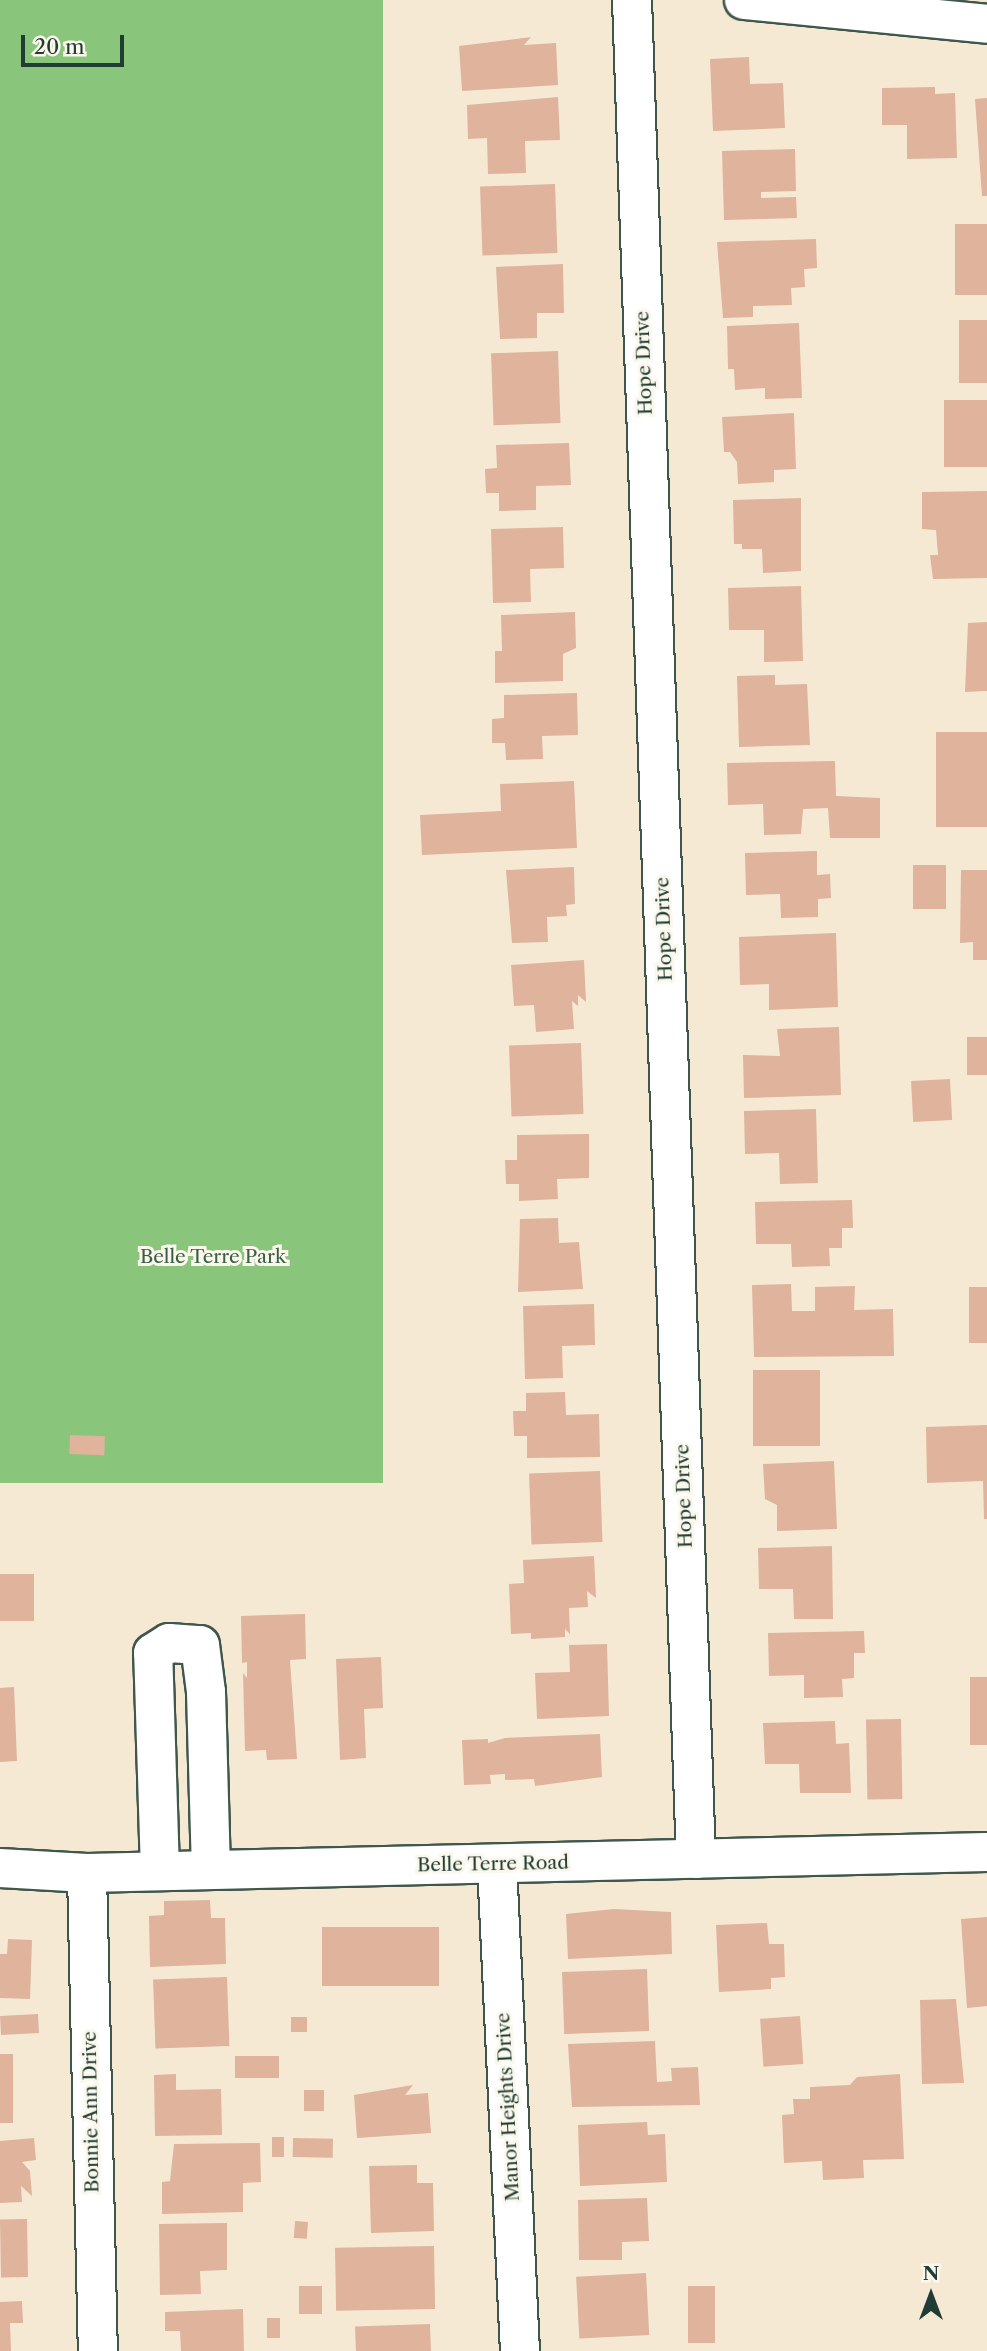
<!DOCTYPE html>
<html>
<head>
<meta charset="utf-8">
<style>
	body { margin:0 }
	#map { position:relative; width:987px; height:2351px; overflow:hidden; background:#f6e9d3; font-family:"Libre Caslon Text",serif }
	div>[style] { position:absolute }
	.green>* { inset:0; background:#89c67c; transform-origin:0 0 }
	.building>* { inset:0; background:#dfb39c; transform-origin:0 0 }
	.roads { filter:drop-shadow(2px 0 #3f574c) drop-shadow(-2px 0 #3f574c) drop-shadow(0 2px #3f574c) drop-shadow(0 -2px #3f574c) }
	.minor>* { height:38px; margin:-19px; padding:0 19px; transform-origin:19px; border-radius:19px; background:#fff }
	span { translate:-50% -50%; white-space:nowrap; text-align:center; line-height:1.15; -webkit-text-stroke:6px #fbf7ec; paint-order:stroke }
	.street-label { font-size:19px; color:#1f3d34 }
	.park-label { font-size:19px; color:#3a5f46 }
	.north { position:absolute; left:896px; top:2260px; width:70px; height:70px; -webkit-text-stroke:5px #fbf7ec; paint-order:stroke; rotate:0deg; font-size:19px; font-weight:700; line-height:28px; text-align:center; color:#1f3d34 }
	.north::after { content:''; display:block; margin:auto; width:24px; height:32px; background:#1f3d34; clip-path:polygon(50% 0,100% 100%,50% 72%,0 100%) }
	.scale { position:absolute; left:21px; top:35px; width:103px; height:32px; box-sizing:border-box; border:4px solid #1f3d34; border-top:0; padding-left:9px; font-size:21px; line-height:24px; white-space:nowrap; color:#1f3d34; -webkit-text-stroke:5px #fbf7ec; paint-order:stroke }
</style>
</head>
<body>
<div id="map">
	<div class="green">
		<i style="left:0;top:0;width:383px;height:1483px"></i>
	</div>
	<div class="building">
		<i style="clip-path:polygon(531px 37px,524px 45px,556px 43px,558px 85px,462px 91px,459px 46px)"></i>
		<i style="clip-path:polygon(749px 57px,750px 84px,783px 83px,785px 128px,713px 131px,710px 59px)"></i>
		<i style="clip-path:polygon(935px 87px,935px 94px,955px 93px,957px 158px,907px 159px,907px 125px,882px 125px,882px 88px)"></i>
		<i style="clip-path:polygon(558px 97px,560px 140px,525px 141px,526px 173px,488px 174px,487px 138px,468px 139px,467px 105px)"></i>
		<i style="clip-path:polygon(987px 98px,987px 196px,982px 196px,975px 99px)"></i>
		<i style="clip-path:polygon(795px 149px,796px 191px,761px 192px,761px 198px,796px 197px,797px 218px,724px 220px,722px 151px)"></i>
		<i style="left:555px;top:184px;width:69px;height:75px;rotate:88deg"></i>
		<i style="left:987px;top:224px;width:71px;height:32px;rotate:90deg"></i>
		<i style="clip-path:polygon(816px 239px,817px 268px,804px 269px,805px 287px,791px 288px,792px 305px,753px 306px,753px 317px,723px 318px,717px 242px)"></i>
		<i style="clip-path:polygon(563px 264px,564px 313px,537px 313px,537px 338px,500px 339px,496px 267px)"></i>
		<i style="left:987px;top:320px;width:63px;height:28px;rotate:90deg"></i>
		<i style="clip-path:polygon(799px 323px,802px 398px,765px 399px,765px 388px,735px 390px,734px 369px,728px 369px,727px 326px)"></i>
		<i style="left:558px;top:351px;width:72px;height:67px;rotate:88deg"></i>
		<i style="left:987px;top:400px;width:67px;height:43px;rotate:90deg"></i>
		<i style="clip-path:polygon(794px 413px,796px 469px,774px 470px,774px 482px,738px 484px,737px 462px,730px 452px,724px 452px,722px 417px)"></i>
		<i style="clip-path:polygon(569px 443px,571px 485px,536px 486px,536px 510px,499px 511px,499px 493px,486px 493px,485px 469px,497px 468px,496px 445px)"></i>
		<i style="clip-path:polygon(987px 491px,987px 578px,933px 579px,930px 555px,938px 555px,936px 530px,922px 529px,922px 492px)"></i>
		<i style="clip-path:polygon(801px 498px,801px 571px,763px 573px,762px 549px,742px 549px,742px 544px,734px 544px,733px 500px)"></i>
		<i style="clip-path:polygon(563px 527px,564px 568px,530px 569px,531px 602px,493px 603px,491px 529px)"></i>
		<i style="clip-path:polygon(801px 586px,803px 661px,764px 662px,764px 630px,729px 630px,728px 588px)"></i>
		<i style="clip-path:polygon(575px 612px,576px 648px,563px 654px,563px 681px,495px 683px,495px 651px,502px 651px,501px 615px)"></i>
		<i style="clip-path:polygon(987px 622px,987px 691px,965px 692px,968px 623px)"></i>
		<i style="clip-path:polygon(775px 675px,775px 685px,807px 684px,810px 745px,739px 747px,737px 676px)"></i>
		<i style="clip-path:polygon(577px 693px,578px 735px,542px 736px,543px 759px,506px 760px,505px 743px,492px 743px,492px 719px,504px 718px,504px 695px)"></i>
		<i style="left:987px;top:732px;width:95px;height:51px;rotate:90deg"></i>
		<i style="clip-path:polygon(835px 761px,836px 796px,880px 798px,880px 838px,830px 838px,828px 808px,803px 809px,801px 834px,764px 835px,763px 804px,728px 805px,727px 763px)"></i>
		<i style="clip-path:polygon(574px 781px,577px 848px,422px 855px,420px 815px,501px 811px,500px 784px)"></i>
		<i style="clip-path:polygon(817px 851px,817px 875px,830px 874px,831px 898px,818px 899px,818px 917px,781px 918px,780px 894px,746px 895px,745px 853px)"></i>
		<i style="left:946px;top:865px;width:44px;height:33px;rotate:90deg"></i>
		<i style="clip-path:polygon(574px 867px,575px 904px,566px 905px,567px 916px,547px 917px,548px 942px,512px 943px,506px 870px)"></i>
		<i style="clip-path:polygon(961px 870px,987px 870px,987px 960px,973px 960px,973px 942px,960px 943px)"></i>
		<i style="clip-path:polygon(836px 933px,838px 1007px,769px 1010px,769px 984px,740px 985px,739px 937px)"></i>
		<i style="clip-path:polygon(584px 960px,586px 1002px,578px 995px,578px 1006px,572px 1001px,574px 1029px,536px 1032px,534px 1005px,514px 1006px,511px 965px)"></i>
		<i style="clip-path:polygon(839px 1027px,841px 1095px,744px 1098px,743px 1055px,780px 1056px,777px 1029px)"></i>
		<i style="left:967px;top:1037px;width:20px;height:38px"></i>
		<i style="left:581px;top:1043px;width:71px;height:72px;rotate:88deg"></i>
		<i style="left:950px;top:1079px;width:41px;height:39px;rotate:87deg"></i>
		<i style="clip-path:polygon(816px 1109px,818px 1183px,780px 1184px,779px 1153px,745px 1154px,744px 1111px)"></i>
		<i style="clip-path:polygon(589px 1134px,589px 1178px,557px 1179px,558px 1199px,519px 1201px,519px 1184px,506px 1184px,505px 1160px,517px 1160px,517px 1135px)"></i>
		<i style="clip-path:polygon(852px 1200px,853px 1228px,842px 1228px,842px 1248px,829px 1248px,830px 1266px,792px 1267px,791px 1244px,756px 1244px,755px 1202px)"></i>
		<i style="clip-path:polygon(558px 1218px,559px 1243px,579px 1242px,583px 1289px,518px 1292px,520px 1219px)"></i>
		<i style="clip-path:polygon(791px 1284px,792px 1311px,815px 1311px,815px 1287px,855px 1286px,854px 1310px,893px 1309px,894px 1356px,754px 1357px,752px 1285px)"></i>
		<i style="left:969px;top:1287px;width:18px;height:56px"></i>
		<i style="clip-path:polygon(594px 1304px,595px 1345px,562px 1346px,563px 1378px,525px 1379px,523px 1306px)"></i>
		<i style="left:820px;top:1370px;width:76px;height:67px;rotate:90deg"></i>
		<i style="clip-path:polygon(565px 1392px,566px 1415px,599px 1414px,600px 1457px,527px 1458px,527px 1436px,514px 1436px,513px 1411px,526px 1411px,526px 1393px)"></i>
		<i style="clip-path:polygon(987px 1425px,987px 1519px,984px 1519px,983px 1481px,927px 1483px,926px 1427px)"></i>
		<i style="left:70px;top:1435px;width:35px;height:19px;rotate:2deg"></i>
		<i style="clip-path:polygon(834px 1461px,837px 1529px,777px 1531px,777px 1505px,765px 1499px,763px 1464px)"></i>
		<i style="left:600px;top:1471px;width:71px;height:71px;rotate:88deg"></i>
		<i style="clip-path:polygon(832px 1546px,833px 1619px,794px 1619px,793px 1589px,759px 1589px,758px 1548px)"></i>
		<i style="clip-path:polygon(594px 1556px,596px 1598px,587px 1591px,588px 1607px,569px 1608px,570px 1634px,565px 1629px,565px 1637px,531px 1639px,531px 1633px,511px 1634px,509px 1584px,524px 1583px,523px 1560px)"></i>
		<i style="left:0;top:1574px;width:34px;height:47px"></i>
		<i style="clip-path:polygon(305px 1614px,306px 1659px,290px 1660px,297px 1759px,267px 1760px,266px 1750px,245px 1751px,243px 1673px,247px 1678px,247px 1662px,242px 1663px,241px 1616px)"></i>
		<i style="clip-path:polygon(864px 1631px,865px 1653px,854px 1653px,854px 1678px,842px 1679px,843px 1697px,804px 1698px,804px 1675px,769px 1676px,768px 1633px)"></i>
		<i style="clip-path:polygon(607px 1644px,609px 1716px,537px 1719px,535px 1673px,570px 1672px,569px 1645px)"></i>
		<i style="clip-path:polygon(381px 1657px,383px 1708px,364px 1709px,366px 1758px,340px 1760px,336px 1659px)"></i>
		<i style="left:987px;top:1677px;width:68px;height:17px;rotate:90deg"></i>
		<i style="clip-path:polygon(14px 1687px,17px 1761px,0 1762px,0 1688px)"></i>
		<i style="left:901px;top:1719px;width:80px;height:35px;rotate:89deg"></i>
		<i style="clip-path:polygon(835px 1721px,836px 1744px,849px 1743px,851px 1793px,800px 1793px,799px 1764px,765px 1764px,763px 1723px)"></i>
		<i style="clip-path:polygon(600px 1734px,602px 1777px,535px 1786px,534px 1779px,505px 1780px,505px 1774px,490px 1775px,491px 1784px,464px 1785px,462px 1740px,488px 1739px,488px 1743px,505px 1738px)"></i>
		<i style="clip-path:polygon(210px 1900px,211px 1918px,225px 1918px,226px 1964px,150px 1967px,149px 1916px,164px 1915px,164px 1901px)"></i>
		<i style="clip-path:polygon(614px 1909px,671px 1912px,672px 1954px,568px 1959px,566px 1914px)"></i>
		<i style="clip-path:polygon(987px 1917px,987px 2006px,967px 2008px,961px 1919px)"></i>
		<i style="clip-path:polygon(767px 1923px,769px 1944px,784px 1944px,785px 1977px,771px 1978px,771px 1989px,719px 1992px,716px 1925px)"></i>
		<i style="left:322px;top:1927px;width:117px;height:59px"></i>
		<i style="clip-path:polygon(8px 1939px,32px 1940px,30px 1999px,0 1998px,0 1954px,7px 1954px)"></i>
		<i style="left:647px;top:1969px;width:62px;height:85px;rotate:88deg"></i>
		<i style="left:227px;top:1977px;width:69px;height:74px;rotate:88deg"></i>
		<i style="clip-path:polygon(956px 1999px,964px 2083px,922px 2084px,920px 2000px)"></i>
		<i style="left:38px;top:2014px;width:19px;height:38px;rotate:87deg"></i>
		<i style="left:800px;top:2016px;width:48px;height:40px;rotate:86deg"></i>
		<i style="left:291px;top:2017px;width:16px;height:15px"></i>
		<i style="clip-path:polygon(655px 2041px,657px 2082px,672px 2081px,671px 2068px,698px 2067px,700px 2105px,572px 2107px,568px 2044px)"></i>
		<i style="left:0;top:2054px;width:13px;height:69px"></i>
		<i style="left:235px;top:2056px;width:44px;height:22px"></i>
		<i style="clip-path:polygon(176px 2074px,176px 2090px,221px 2089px,222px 2135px,155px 2136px,154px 2075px)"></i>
		<i style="clip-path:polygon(900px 2074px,904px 2159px,863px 2160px,864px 2178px,823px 2180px,822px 2161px,784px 2163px,782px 2115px,794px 2114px,793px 2099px,810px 2099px,810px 2087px,850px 2085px,857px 2077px)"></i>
		<i style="clip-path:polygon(413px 2085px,405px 2095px,428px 2093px,431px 2133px,357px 2138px,354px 2095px)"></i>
		<i style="left:304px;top:2090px;width:20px;height:21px"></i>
		<i style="clip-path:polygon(647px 2122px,648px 2135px,665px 2134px,667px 2182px,580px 2186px,578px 2125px)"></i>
		<i style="left:272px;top:2137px;width:12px;height:20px"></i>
		<i style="clip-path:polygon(34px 2138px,36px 2160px,22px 2162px,30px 2171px,32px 2196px,21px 2186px,22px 2202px,0 2203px,0 2141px)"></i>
		<i style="left:293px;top:2138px;width:40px;height:19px;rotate:1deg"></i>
		<i style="clip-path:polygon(260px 2143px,261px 2182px,243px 2183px,243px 2212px,162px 2214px,162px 2182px,170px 2181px,174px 2144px)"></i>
		<i style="clip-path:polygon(417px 2165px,417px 2183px,433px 2183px,434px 2231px,371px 2233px,369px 2166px)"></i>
		<i style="clip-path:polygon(647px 2198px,649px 2241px,622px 2242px,622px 2260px,579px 2260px,578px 2200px)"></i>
		<i style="left:27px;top:2219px;width:58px;height:27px;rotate:89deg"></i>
		<i style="left:295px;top:2221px;width:13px;height:17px;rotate:4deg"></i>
		<i style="clip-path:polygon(227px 2223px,227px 2270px,200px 2271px,201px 2294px,160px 2295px,159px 2224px)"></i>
		<i style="left:434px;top:2246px;width:63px;height:99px;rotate:89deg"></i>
		<i style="left:646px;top:2273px;width:62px;height:70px;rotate:87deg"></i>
		<i style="left:299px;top:2286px;width:23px;height:28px"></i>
		<i style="left:688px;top:2286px;width:27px;height:57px"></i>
		<i style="clip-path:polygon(22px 2301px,23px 2323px,10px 2323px,11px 2351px,0 2351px,0 2302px)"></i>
		<i style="clip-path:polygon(243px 2309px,244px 2351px,181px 2351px,180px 2331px,165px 2331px,165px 2312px)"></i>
		<i style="left:267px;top:2318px;width:13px;height:20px"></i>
		<i style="left:430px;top:2324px;width:27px;height:75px;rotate:88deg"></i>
	</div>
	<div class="roads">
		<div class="minor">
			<i style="left:632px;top:0;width:1860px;rotate:88.03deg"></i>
			<i style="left:744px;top:0;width:244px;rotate:5.6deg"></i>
			<i style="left:497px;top:1864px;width:488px;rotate:87.3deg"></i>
			<i style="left:0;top:1868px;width:87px;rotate:3.3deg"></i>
			<i style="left:87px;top:1873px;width:900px;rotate:-1.34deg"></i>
			<i style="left:160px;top:1871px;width:218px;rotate:-91.8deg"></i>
			<i style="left:153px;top:1653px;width:19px;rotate:-32deg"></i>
			<i style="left:169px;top:1643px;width:31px;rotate:4deg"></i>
			<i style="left:200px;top:1645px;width:47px;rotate:82.7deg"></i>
			<i style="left:206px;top:1692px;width:178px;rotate:88.4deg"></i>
			<i style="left:87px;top:1873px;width:478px;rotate:88.7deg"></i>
		</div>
	</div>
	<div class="street-label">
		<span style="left:644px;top:363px;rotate:-92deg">Hope Drive</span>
		<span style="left:664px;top:929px;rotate:-92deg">Hope Drive</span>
		<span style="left:684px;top:1496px;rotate:-92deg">Hope Drive</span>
		<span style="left:493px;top:1864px;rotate:-1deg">Belle Terre Road</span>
		<span style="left:508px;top:2107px;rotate:-93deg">Manor Heights Drive</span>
		<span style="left:91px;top:2112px;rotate:-91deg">Bonnie Ann Drive</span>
	</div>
	<div class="park-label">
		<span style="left:213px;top:1257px">Belle Terre Park</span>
	</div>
	<div class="north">N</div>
	<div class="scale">20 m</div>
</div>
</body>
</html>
